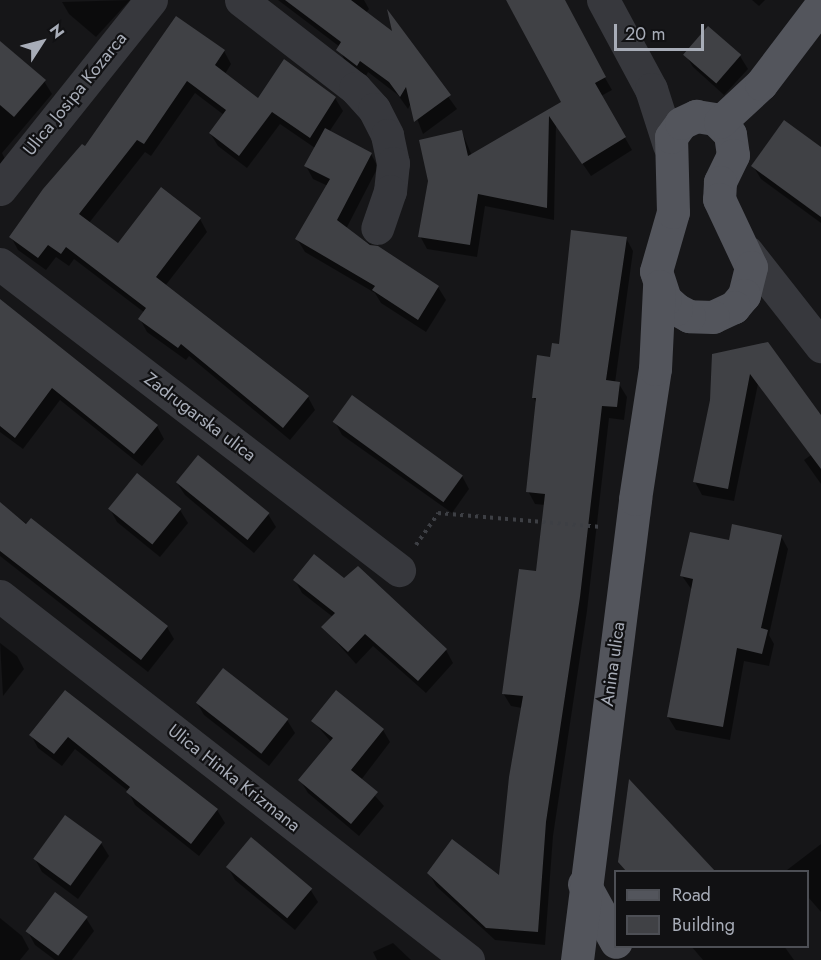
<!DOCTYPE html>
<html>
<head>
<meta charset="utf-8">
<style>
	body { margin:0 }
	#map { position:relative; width:821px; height:960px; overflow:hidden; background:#161618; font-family:Jost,sans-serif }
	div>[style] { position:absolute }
	.shadow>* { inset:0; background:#0007 }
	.building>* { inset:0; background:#404145; transform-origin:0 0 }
	.path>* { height:4px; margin-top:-2px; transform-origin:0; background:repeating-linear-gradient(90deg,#3d3f44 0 3px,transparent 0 7.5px) }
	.minor>* { height:33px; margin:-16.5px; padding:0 16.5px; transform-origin:16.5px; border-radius:16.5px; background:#37383d }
	.major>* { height:33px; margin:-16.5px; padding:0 16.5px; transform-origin:16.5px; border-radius:16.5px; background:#53555c }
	span { translate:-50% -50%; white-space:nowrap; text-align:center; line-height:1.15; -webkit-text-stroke:4.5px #111113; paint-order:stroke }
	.street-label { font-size:18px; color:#a8adb8 }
	.legend { position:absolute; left:614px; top:870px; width:195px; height:78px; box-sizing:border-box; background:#111113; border:2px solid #4d4f55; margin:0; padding:8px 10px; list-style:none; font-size:18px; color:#a8adb8 }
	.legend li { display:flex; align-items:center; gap:12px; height:30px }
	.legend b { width:30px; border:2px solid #4d4f55 }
	.north { position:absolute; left:12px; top:12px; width:60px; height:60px; -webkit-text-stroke:4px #111113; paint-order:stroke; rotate:54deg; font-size:16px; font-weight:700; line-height:24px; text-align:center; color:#a8adb8 }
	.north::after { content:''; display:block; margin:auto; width:21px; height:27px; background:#a8adb8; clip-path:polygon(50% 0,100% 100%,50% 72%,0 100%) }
	.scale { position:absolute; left:614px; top:24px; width:90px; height:27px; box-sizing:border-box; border:3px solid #a8adb8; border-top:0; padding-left:8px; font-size:18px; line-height:21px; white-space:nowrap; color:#a8adb8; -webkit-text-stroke:4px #111113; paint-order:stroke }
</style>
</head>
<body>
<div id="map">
	<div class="shadow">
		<i style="clip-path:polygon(130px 0,96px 37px,69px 14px,62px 2px)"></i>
		<i style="clip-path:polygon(278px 0,364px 0,369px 9px,366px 13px,395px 34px,390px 16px,457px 109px,423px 134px,411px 103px,408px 109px,398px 95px,368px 72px,365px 78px,345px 63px,340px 47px)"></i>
		<i style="clip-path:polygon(506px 0,560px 0,612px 90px,601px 96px,632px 150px,591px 176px,556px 125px,554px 220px,485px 206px,477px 257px,427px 249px,420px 236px,462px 132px,472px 156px,564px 103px)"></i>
		<i style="clip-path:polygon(752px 0,765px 0,759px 6px)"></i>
		<i style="clip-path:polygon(224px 51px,231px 64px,225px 74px,259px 100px,284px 61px,335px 98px,343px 111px,329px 132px,371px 154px,378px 167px,346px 229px,438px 287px,446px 300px,426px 332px,381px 303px,375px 293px,305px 252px,297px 239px,328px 186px,313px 179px,306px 166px,315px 148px,280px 124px,247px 168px,218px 146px,210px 133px,224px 115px,195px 93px,151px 156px,145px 152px,89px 223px,118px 245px,200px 219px,207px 232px,165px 286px,308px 397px,315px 410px,290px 440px,189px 356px,186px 360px,147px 332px,140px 319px,145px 313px,74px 259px,69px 266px,56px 257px,46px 270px,18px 250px,11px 237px,85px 148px)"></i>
		<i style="clip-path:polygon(685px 54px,740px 56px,748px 69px,724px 95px,693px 67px)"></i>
		<i style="clip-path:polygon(0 62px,44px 81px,52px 94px,2px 153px,5px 159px,0 166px)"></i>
		<i style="clip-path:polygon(821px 149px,821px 223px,761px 179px,753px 166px)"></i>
		<i style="clip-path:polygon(626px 238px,633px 251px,615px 383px,619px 384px,627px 397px,624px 420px,609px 418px,587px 611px,553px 836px,545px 945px,495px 940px,436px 886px,429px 873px,500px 878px,522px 708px,511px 706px,503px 693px,538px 572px,545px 505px,535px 504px,528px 491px,537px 404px,533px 397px,552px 359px)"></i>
		<i style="clip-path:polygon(0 300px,157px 426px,164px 439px,142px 466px,60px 400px,23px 449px,0 432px)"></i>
		<i style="clip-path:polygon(767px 343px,821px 417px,821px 484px,804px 460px,811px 455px,758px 384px,734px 501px,702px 495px,695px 482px,711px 400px)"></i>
		<i style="clip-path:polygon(335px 422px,462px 476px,469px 489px,452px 513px,342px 435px)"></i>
		<i style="clip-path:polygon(198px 457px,268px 514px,276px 527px,254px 553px,185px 495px,177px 483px)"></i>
		<i style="clip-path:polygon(137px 475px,180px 510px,188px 523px,160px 557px,117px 522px,110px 509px)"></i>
		<i style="clip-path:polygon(0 504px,167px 627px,174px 639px,148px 672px,0 556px)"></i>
		<i style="clip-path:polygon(781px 536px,788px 549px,769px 635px,774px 644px,769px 666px,744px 661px,730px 740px,676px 730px,668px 717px,692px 590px,682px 576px,730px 542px)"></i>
		<i style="clip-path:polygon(295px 580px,344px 580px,446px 650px,453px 663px,426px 693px,373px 646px,356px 664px,323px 627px,333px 617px,302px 593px)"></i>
		<i style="clip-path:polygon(0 643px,17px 656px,24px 669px,3px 696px)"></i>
		<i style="clip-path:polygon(223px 670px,287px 720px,295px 733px,269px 766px,204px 715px,197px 703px)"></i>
		<i style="clip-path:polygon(66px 692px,217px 810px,225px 823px,199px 856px,135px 805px,128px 791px,75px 749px,62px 766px,38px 748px,31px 735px)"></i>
		<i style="clip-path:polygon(313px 721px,383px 730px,390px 742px,361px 780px,384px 806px,359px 836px,308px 793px,300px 780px,332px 743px)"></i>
		<i style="clip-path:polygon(65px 817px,101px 843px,109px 856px,78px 899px,42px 872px,35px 859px)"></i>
		<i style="clip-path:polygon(821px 844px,821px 912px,808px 897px,808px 872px,787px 870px)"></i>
		<i style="clip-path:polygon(228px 867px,310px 889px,318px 902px,295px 930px,235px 880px)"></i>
		<i style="clip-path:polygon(0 918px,22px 936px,29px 949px,20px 960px,0 960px)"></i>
		<i style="clip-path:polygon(86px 918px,94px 931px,72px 960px,55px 960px,35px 945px,28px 932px)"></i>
		<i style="clip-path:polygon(393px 943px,411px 960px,377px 960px,373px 952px)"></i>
		<i style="clip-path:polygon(691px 946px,784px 946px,794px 960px,703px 960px)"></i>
	</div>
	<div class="building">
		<i style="clip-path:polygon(285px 0,351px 0,392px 31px,387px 9px,451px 95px,414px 122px,406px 87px,400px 97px,389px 82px,360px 61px,357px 66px,336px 50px,341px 42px)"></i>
		<i style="clip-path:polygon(506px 0,565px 0,606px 77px,595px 83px,626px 137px,582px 164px,549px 116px,547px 208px,478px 194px,470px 245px,418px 237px,428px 181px,419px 140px,462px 130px,468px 156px,561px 102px)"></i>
		<i style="clip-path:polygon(176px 16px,225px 50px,215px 65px,258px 98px,284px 59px,336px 97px,310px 138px,272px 112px,239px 156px,209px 133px,226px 110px,187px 81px,144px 144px,137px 140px,79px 214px,118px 243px,161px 187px,201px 218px,156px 277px,309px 396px,283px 428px,181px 344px,178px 348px,138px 319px,146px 308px,66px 247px,61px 254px,48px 245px,38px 258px,9px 237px,43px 189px,82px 144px,85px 146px)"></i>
		<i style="left:708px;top:26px;width:44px;height:38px;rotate:41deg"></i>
		<i style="clip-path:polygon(0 41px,46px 80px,14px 117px,0 105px)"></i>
		<i style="clip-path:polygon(784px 120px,821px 147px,821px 217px,751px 166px)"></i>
		<i style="clip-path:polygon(325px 128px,372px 153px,337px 220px,370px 245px,378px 246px,439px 286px,418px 320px,372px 290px,375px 286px,295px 239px,330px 179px,304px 166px)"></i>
		<i style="clip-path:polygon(571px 230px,627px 237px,606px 380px,620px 382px,617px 407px,602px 406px,580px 597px,546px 822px,538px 932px,486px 928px,427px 873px,452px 839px,499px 875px,509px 777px,523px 696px,502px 694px,519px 569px,536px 571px,545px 494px,526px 492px,536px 398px,532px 398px,537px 355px,550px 357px,552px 343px,559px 344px)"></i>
		<i style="clip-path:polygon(0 299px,158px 425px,134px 454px,52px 388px,15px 438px,0 426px)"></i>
		<i style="clip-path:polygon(768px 342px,821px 415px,821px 469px,750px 374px,728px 489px,693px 482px,710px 400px,712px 354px)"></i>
		<i style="left:352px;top:395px;width:137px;height:33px;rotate:36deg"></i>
		<i style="left:198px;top:455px;width:92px;height:35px;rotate:39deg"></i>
		<i style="left:137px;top:473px;width:57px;height:46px;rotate:39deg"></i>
		<i style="clip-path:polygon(0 502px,26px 524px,31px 518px,168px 626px,141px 660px,0 551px)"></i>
		<i style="clip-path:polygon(732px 524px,782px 535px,761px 628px,768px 630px,762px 654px,737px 648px,723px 727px,667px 717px,693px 579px,680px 576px,690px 532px,729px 540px)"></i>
		<i style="clip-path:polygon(314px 554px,344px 578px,358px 566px,447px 649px,418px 681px,365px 634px,348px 652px,321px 627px,335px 613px,293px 580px)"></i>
		<i style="left:223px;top:668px;width:83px;height:44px;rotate:38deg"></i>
		<i style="clip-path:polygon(65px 690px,218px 809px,191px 844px,126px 792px,130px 787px,68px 737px,54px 754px,29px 735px)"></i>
		<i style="clip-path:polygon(336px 690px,384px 729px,351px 770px,378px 792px,351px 824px,298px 780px,333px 738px,311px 721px)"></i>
		<i style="clip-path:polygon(629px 779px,716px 872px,627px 872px,618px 862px)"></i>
		<i style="left:65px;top:815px;width:46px;height:54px;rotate:36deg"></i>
		<i style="left:251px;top:837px;width:80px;height:39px;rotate:40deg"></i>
		<i style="left:55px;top:892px;width:41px;height:49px;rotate:37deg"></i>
	</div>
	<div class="path">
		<i style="left:416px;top:545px;width:39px;rotate:-55deg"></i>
		<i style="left:438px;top:513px;width:164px;rotate:4.9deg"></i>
	</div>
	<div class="minor">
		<i style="left:241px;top:0;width:144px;rotate:37.7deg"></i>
		<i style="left:355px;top:88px;width:28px;rotate:48deg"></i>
		<i style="left:374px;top:109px;width:29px;rotate:63deg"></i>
		<i style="left:387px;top:135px;width:29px;rotate:78deg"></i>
		<i style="left:393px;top:163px;width:28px;rotate:96deg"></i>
		<i style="left:390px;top:191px;width:39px;rotate:109deg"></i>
		<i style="left:603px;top:0;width:101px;rotate:61.7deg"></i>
		<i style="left:651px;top:89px;width:59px;rotate:72.2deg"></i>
		<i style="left:0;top:189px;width:242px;rotate:-51.4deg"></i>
		<i style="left:747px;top:252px;width:120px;rotate:51.8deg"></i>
		<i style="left:0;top:264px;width:503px;rotate:37.49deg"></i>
		<i style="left:0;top:596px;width:593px;rotate:37.87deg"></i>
	</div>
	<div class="major">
		<i style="left:696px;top:116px;width:19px;rotate:9deg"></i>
		<i style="left:715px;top:119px;width:21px;rotate:45deg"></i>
		<i style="left:730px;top:134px;width:21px;rotate:82deg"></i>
		<i style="left:733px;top:155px;width:30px;rotate:116deg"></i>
		<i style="left:720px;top:182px;width:17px;rotate:93deg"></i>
		<i style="left:719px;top:199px;width:75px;rotate:64.8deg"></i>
		<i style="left:751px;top:267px;width:29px;rotate:104deg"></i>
		<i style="left:744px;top:295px;width:16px;rotate:130deg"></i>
		<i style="left:734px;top:307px;width:23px;rotate:155deg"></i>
		<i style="left:713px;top:317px;width:24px;rotate:-178deg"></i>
		<i style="left:689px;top:316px;width:15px;rotate:-152deg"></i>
		<i style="left:676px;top:309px;width:15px;rotate:-138deg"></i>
		<i style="left:665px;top:299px;width:29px;rotate:-108deg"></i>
		<i style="left:656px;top:271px;width:61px;rotate:-73.9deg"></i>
		<i style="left:673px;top:212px;width:75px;rotate:-91.5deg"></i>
		<i style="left:671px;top:137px;width:17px;rotate:-54deg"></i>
		<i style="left:681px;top:123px;width:17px;rotate:-25deg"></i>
		<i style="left:720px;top:122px;width:56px;rotate:-42.8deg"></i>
		<i style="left:761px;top:84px;width:99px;rotate:-52.8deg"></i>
		<i style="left:584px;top:884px;width:66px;rotate:61.1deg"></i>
		<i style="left:577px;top:960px;width:465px;rotate:-82.8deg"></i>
		<i style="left:635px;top:499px;width:132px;rotate:-81.3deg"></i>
		<i style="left:655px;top:369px;width:83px;rotate:-87.2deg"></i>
	</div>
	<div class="street-label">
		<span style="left:75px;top:94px;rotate:-51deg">Ulica Josipa Kozarca</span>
		<span style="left:200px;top:417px;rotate:37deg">Zadrugarska ulica</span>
		<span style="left:613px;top:664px;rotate:-82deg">Anina ulica</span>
		<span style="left:234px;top:778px;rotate:38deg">Ulica Hinka Krizmana</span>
	</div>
	<ul class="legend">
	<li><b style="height:8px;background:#53555c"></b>Road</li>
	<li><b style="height:16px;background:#404145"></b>Building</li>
	</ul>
	<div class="north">N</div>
	<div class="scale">20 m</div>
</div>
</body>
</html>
